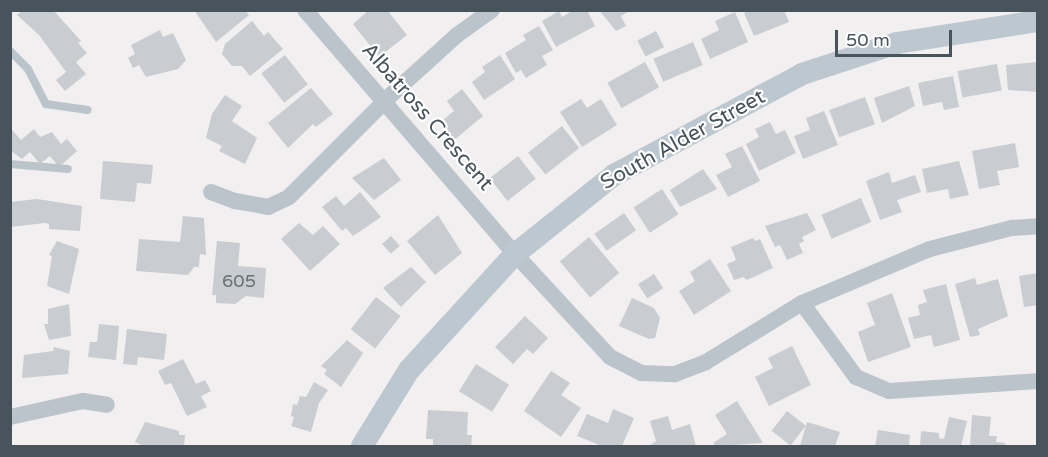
<!DOCTYPE html>
<html>
<head>
<meta charset="utf-8">
<style>
	body { margin:0 }
	#map { position:relative; width:1048px; height:457px; overflow:hidden; background:#f1efef; font-family:"Varela Round",sans-serif }
	div>[style] { position:absolute }
	.building>* { inset:0; background:#c9ccd1; transform-origin:0 0 }
	.lane>* { height:8px; margin:-4px; padding:0 4px; transform-origin:4px; border-radius:4px; background:#bbc4cb }
	.street>* { height:16px; margin:-8px; padding:0 8px; transform-origin:8px; border-radius:8px; background:#bbc4cb }
	.secondary>* { height:22px; margin:-11px; padding:0 11px; transform-origin:11px; border-radius:11px; background:#bcc7cf }
	span { translate:-50% -50%; white-space:nowrap; text-align:center; line-height:1.15; -webkit-text-stroke:4.5px #fff; paint-order:stroke }
	.number-label { font-size:18px; color:#687278 }
	.number-label span { -webkit-text-stroke-width:0 }
	.street-label { font-size:21px; color:#48545b }
	.frame { position:absolute; inset:0; border:12px solid #48545b; pointer-events:none }
	.scale { position:absolute; left:835px; top:30px; width:117px; height:27px; box-sizing:border-box; border:3px solid #48545b; border-top:0; padding-left:8px; font-size:18px; line-height:21px; white-space:nowrap; color:#48545b; -webkit-text-stroke:4px #fff; paint-order:stroke }
</style>
</head>
<body>
<div id="map">
	<div class="building">
		<i style="clip-path:polygon(23px 10px,53px 10px,81px 41px,78px 43px,87px 53px,76px 62px,86px 74px,65px 91px,56px 80px,66px 72px,39px 35px,17px 15px)"></i>
		<i style="clip-path:polygon(194px 10px,245px 10px,249px 15px,216px 42px)"></i>
		<i style="clip-path:polygon(369px 10px,387px 10px,407px 35px,379px 57px,353px 24px)"></i>
		<i style="clip-path:polygon(574px 10px,587px 10px,595px 26px,556px 47px,542px 21px,559px 11px,562px 17px)"></i>
		<i style="clip-path:polygon(599px 10px,631px 10px,621px 16px,626px 26px,616px 31px)"></i>
		<i style="clip-path:polygon(751px 10px,784px 10px,789px 22px,754px 36px,744px 13px)"></i>
		<i style="clip-path:polygon(735px 12px,748px 42px,710px 59px,701px 39px,719px 30px,715px 21px)"></i>
		<i style="clip-path:polygon(252px 21px,264px 36px,268px 32px,283px 49px,250px 76px,242px 66px,232px 66px,222px 54px,225px 44px)"></i>
		<i style="clip-path:polygon(539px 26px,553px 50px,542px 56px,547px 65px,526px 78px,521px 70px,516px 73px,505px 53px,526px 40px,523px 35px)"></i>
		<i style="clip-path:polygon(160px 30px,163px 37px,173px 33px,186px 60px,178px 69px,146px 77px,139px 65px,133px 68px,128px 58px,135px 54px,131px 45px)"></i>
		<i style="left:656px;top:31px;width:18px;height:21px;rotate:63deg"></i>
		<i style="left:693px;top:42px;width:25px;height:43px;rotate:67deg"></i>
		<i style="left:285px;top:55px;width:37px;height:30px;rotate:52deg"></i>
		<i style="clip-path:polygon(500px 55px,515px 79px,484px 100px,472px 82px,485px 72px,482px 67px)"></i>
		<i style="left:645px;top:62px;width:29px;height:43px;rotate:61deg"></i>
		<i style="clip-path:polygon(1038px 62px,1038px 92px,1008px 90px,1006px 65px)"></i>
		<i style="left:997px;top:64px;width:27px;height:40px;rotate:80deg"></i>
		<i style="clip-path:polygon(953px 76px,959px 107px,944px 110px,942px 102px,923px 106px,918px 83px)"></i>
		<i style="clip-path:polygon(909px 86px,915px 106px,882px 123px,874px 98px)"></i>
		<i style="clip-path:polygon(311px 88px,333px 114px,316px 127px,313px 124px,288px 148px,268px 123px)"></i>
		<i style="clip-path:polygon(462px 89px,483px 116px,453px 141px,439px 123px,454px 111px,447px 101px)"></i>
		<i style="clip-path:polygon(225px 95px,242px 106px,232px 121px,257px 138px,245px 164px,219px 151px,222px 146px,206px 138px,212px 114px)"></i>
		<i style="left:865px;top:97px;width:29px;height:38px;rotate:70deg"></i>
		<i style="clip-path:polygon(581px 99px,587px 108px,601px 99px,617px 125px,582px 147px,560px 112px)"></i>
		<i style="clip-path:polygon(824px 111px,838px 145px,803px 159px,794px 136px,810px 130px,806px 118px)"></i>
		<i style="clip-path:polygon(770px 122px,776px 134px,785px 130px,796px 153px,759px 171px,746px 144px,759px 137px,755px 129px)"></i>
		<i style="left:562px;top:126px;width:28px;height:43px;rotate:52deg"></i>
		<i style="clip-path:polygon(10px 128px,21px 140px,34px 129px,40px 137px,52px 132px,61px 144px,67px 139px,77px 151px,59px 167px,50px 156px,40px 164px,30px 152px,22px 159px,10px 150px)"></i>
		<i style="clip-path:polygon(1015px 143px,1019px 167px,997px 171px,1000px 185px,979px 189px,972px 151px)"></i>
		<i style="clip-path:polygon(742px 146px,760px 181px,728px 197px,716px 175px,732px 167px,725px 154px)"></i>
		<i style="left:518px;top:156px;width:29px;height:36px;rotate:52deg"></i>
		<i style="clip-path:polygon(384px 158px,401px 180px,374px 200px,352px 178px)"></i>
		<i style="clip-path:polygon(103px 161px,153px 165px,151px 184px,137px 183px,135px 202px,100px 199px)"></i>
		<i style="clip-path:polygon(959px 161px,969px 195px,950px 199px,948px 189px,927px 193px,922px 169px)"></i>
		<i style="clip-path:polygon(703px 169px,717px 189px,680px 207px,670px 190px)"></i>
		<i style="clip-path:polygon(889px 172px,892px 183px,915px 175px,921px 192px,897px 200px,902px 212px,880px 220px,866px 181px)"></i>
		<i style="left:662px;top:189px;width:30px;height:34px;rotate:57deg"></i>
		<i style="clip-path:polygon(360px 192px,381px 217px,353px 236px,346px 228px,342px 231px,322px 207px,336px 196px,344px 206px)"></i>
		<i style="left:861px;top:198px;width:26px;height:43px;rotate:67deg"></i>
		<i style="clip-path:polygon(37px 199px,82px 206px,80px 231px,49px 229px,49px 224px,45px 223px,10px 227px,10px 202px)"></i>
		<i style="left:624px;top:213px;width:21px;height:36px;rotate:55deg"></i>
		<i style="clip-path:polygon(807px 213px,816px 230px,802px 237px,804px 241px,799px 244px,803px 253px,787px 260px,780px 245px,775px 247px,765px 226px)"></i>
		<i style="clip-path:polygon(438px 215px,462px 253px,435px 275px,407px 241px)"></i>
		<i style="clip-path:polygon(183px 216px,204px 218px,206px 255px,200px 254px,199px 267px,194px 267px,188px 275px,136px 271px,139px 239px,180px 242px)"></i>
		<i style="clip-path:polygon(299px 223px,313px 235px,323px 226px,340px 244px,310px 271px,281px 239px)"></i>
		<i style="left:391px;top:236px;width:13px;height:12px;rotate:48deg"></i>
		<i style="left:589px;top:237px;width:47px;height:38px;rotate:50deg"></i>
		<i style="clip-path:polygon(753px 238px,755px 241px,760px 239px,773px 268px,747px 280px,743px 277px,734px 280px,727px 264px,736px 260px,731px 247px)"></i>
		<i style="clip-path:polygon(57px 241px,79px 249px,69px 294px,47px 286px,52px 256px,49px 255px)"></i>
		<i style="clip-path:polygon(217px 241px,240px 243px,238px 266px,266px 268px,264px 298px,246px 296px,235px 304px,216px 303px,216px 295px,212px 295px)"></i>
		<i style="clip-path:polygon(710px 259px,731px 291px,694px 315px,679px 291px,695px 281px,690px 272px)"></i>
		<i style="clip-path:polygon(411px 267px,426px 282px,401px 307px,383px 288px)"></i>
		<i style="clip-path:polygon(1038px 273px,1038px 305px,1024px 307px,1019px 276px)"></i>
		<i style="left:654px;top:274px;width:17px;height:19px;rotate:57deg"></i>
		<i style="clip-path:polygon(975px 278px,977px 285px,998px 279px,1008px 316px,978px 329px,980px 335px,970px 337px,955px 284px)"></i>
		<i style="clip-path:polygon(946px 284px,960px 340px,934px 347px,931px 335px,914px 339px,908px 318px,920px 315px,918px 305px,927px 302px,923px 290px)"></i>
		<i style="clip-path:polygon(892px 293px,911px 347px,868px 362px,858px 332px,875px 325px,867px 303px)"></i>
		<i style="left:376px;top:297px;width:31px;height:41px;rotate:38deg"></i>
		<i style="clip-path:polygon(632px 298px,654px 308px,660px 318px,655px 338px,649px 339px,619px 326px)"></i>
		<i style="clip-path:polygon(69px 304px,71px 336px,49px 340px,44px 324px,48px 324px,48px 309px)"></i>
		<i style="clip-path:polygon(525px 316px,548px 338px,533px 354px,527px 349px,513px 364px,495px 347px)"></i>
		<i style="clip-path:polygon(99px 324px,119px 326px,116px 360px,88px 357px,90px 342px,97px 342px)"></i>
		<i style="clip-path:polygon(127px 329px,167px 334px,164px 360px,138px 357px,137px 365px,123px 364px)"></i>
		<i style="clip-path:polygon(347px 340px,363px 353px,341px 387px,324px 374px,327px 370px,321px 366px)"></i>
		<i style="clip-path:polygon(792px 346px,811px 385px,769px 406px,755px 377px,773px 368px,768px 358px)"></i>
		<i style="clip-path:polygon(54px 347px,70px 351px,68px 374px,22px 378px,24px 355px,53px 351px)"></i>
		<i style="clip-path:polygon(183px 359px,196px 384px,205px 380px,211px 391px,201px 396px,207px 407px,187px 416px,171px 383px,165px 385px,158px 371px)"></i>
		<i style="left:476px;top:364px;width:39px;height:32px;rotate:32deg"></i>
		<i style="clip-path:polygon(551px 371px,570px 383px,561px 395px,581px 408px,561px 437px,524px 411px)"></i>
		<i style="clip-path:polygon(314px 382px,328px 390px,319px 403px,311px 432px,291px 426px,294px 417px,291px 416px,293px 404px,297px 405px,300px 396px,306px 397px)"></i>
		<i style="clip-path:polygon(737px 401px,763px 443px,716px 446px,713px 443px,727px 434px,715px 415px)"></i>
		<i style="clip-path:polygon(613px 409px,634px 418px,622px 446px,602px 446px,577px 436px,587px 414px,608px 423px)"></i>
		<i style="clip-path:polygon(428px 410px,468px 412px,467px 435px,472px 435px,471px 446px,433px 446px,433px 439px,426px 439px)"></i>
		<i style="left:787px;top:411px;width:24px;height:25px;rotate:38deg"></i>
		<i style="clip-path:polygon(972px 415px,991px 417px,989px 436px,997px 436px,996px 442px,1005px 443px,1005px 446px,970px 446px)"></i>
		<i style="clip-path:polygon(668px 416px,672px 430px,690px 424px,696px 446px,649px 446px,656px 441px,650px 421px)"></i>
		<i style="clip-path:polygon(949px 417px,967px 421px,961px 446px,920px 446px,921px 431px,939px 433px,939px 438px,944px 439px)"></i>
		<i style="clip-path:polygon(145px 422px,179px 431px,179px 435px,185px 435px,184px 446px,144px 446px,135px 442px)"></i>
		<i style="clip-path:polygon(807px 422px,840px 432px,835px 446px,800px 446px)"></i>
		<i style="clip-path:polygon(878px 430px,910px 435px,909px 446px,875px 446px)"></i>
	</div>
	<div class="lane">
		<i style="left:10px;top:51px;width:25px;rotate:45deg"></i>
		<i style="left:28px;top:69px;width:39px;rotate:63deg"></i>
		<i style="left:46px;top:104px;width:42px;rotate:8.1deg"></i>
		<i style="left:10px;top:164px;width:58px;rotate:4.9deg"></i>
	</div>
	<div class="street">
		<i style="left:305px;top:10px;width:322px;rotate:49.3deg"></i>
		<i style="left:515px;top:254px;width:140px;rotate:47.3deg"></i>
		<i style="left:610px;top:357px;width:35px;rotate:27deg"></i>
		<i style="left:641px;top:373px;width:34px;rotate:2deg"></i>
		<i style="left:675px;top:374px;width:33px;rotate:-21deg"></i>
		<i style="left:706px;top:362px;width:113px;rotate:-31.6deg"></i>
		<i style="left:802px;top:303px;width:139px;rotate:-22.9deg"></i>
		<i style="left:930px;top:249px;width:85px;rotate:-14.4deg"></i>
		<i style="left:1012px;top:228px;width:26px;rotate:-4deg"></i>
		<i style="left:211px;top:192px;width:26px;rotate:21deg"></i>
		<i style="left:235px;top:201px;width:34px;rotate:10deg"></i>
		<i style="left:268px;top:207px;width:23px;rotate:-25deg"></i>
		<i style="left:289px;top:197px;width:146px;rotate:-45deg"></i>
		<i style="left:392px;top:94px;width:88px;rotate:-42.2deg"></i>
		<i style="left:457px;top:35px;width:43px;rotate:-35.5deg"></i>
		<i style="left:802px;top:303px;width:92px;rotate:53.9deg"></i>
		<i style="left:856px;top:377px;width:36px;rotate:23deg"></i>
		<i style="left:889px;top:391px;width:149px;rotate:-3.8deg"></i>
		<i style="left:10px;top:417px;width:75px;rotate:-12.4deg"></i>
		<i style="left:83px;top:401px;width:24px;rotate:9deg"></i>
	</div>
	<div class="secondary">
		<i style="left:362px;top:446px;width:89px;rotate:-58.3deg"></i>
		<i style="left:409px;top:370px;width:157px;rotate:-47.6deg"></i>
		<i style="left:515px;top:254px;width:127px;rotate:-38.6deg"></i>
		<i style="left:614px;top:175px;width:213px;rotate:-28.2deg"></i>
		<i style="left:802px;top:74px;width:100px;rotate:-18.1deg"></i>
		<i style="left:897px;top:43px;width:143px;rotate:-8.9deg"></i>
	</div>
	<div class="number-label">
		<span style="left:239px;top:281px">605</span>
	</div>
	<div class="street-label">
		<span style="left:427px;top:117px;rotate:49deg">Albatross Crescent</span>
		<span style="left:683px;top:140px;rotate:-29deg">South Alder Street</span>
	</div>
	<div class="frame"></div>
	<div class="scale">50 m</div>
</div>
</body>
</html>
